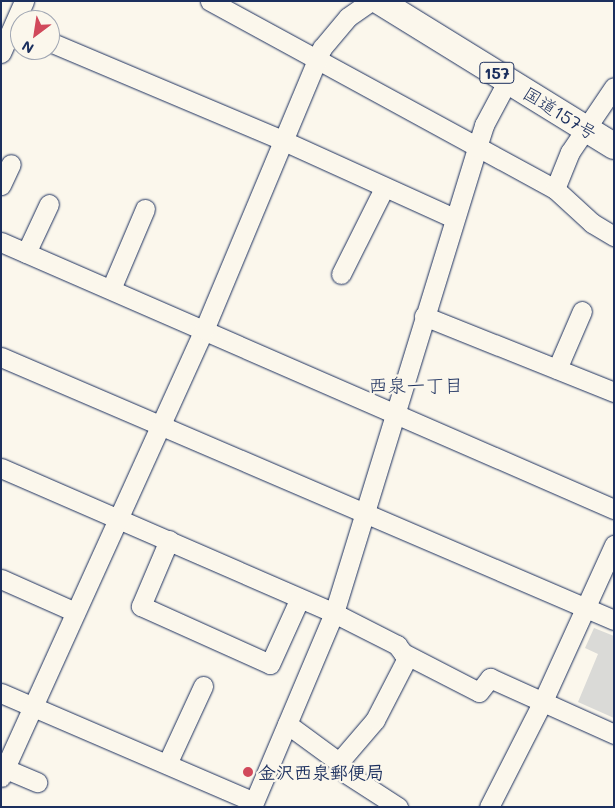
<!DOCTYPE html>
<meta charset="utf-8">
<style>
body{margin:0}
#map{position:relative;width:615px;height:808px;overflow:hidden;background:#fbf7ec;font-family:Mali,"Klee One",sans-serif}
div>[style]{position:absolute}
.green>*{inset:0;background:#dadad7}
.roads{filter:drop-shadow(0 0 1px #1b2f5e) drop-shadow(0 0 1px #1b2f5e)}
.minor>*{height:19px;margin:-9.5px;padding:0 9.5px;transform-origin:9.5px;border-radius:9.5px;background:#fbf7ec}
.highway>*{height:26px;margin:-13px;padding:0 13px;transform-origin:13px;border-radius:13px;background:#fbf7ec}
.dots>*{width:14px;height:14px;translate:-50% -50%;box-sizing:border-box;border:2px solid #fbf7ec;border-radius:50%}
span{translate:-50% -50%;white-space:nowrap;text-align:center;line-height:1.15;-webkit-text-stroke:4.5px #fbf7ec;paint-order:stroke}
.shield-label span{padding:1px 4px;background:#fbf7ec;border:1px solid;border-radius:4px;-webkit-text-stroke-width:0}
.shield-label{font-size:16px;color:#1b2f5e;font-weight:700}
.street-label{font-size:18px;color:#1b2f5e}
.poi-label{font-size:18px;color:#1b2f5e;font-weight:700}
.left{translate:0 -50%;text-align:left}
.neighbourhood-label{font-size:19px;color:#1b2f5e}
.frame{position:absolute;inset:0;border:2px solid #1b2f5e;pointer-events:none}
.north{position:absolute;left:10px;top:10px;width:50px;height:50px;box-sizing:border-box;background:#fbf7ec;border:1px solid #a1a7b3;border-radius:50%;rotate:211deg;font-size:14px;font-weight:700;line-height:20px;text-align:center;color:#1b2f5e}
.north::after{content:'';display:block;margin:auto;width:18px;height:22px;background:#d1495b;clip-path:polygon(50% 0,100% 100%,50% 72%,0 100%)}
</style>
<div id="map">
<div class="green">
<div style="clip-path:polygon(594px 628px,614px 636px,614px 718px,578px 702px,598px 654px,585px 648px)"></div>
</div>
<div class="roads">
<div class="minor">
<div style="left:210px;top:1px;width:393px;rotate:28.6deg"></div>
<div style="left:555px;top:189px;width:50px;rotate:42.6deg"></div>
<div style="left:592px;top:223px;width:26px;rotate:31deg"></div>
<div style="left:50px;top:42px;width:254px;rotate:22.9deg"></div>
<div style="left:284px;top:141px;width:187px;rotate:24.4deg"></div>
<div style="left:1px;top:53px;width:57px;rotate:-66.1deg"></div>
<div style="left:1px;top:185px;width:23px;rotate:-65deg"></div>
<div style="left:555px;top:189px;width:40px;rotate:-68deg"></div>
<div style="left:570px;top:152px;width:78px;rotate:-55.9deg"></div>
<div style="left:1px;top:242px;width:669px;rotate:23.54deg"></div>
<div style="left:26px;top:253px;width:54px;rotate:-64.9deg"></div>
<div style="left:341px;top:274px;width:96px;rotate:-63.4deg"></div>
<div style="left:111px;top:289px;width:87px;rotate:-67deg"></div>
<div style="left:424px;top:316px;width:205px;rotate:21.8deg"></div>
<div style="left:1px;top:357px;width:667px;rotate:23.22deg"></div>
<div style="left:557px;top:369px;width:63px;rotate:-66.7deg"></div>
<div style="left:1px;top:468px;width:363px;rotate:23.5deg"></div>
<div style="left:334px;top:613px;width:71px;rotate:26.9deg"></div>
<div style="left:397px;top:645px;width:10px;rotate:53deg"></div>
<div style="left:403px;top:653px;width:85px;rotate:27.2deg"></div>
<div style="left:479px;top:692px;width:18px;rotate:-52deg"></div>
<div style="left:490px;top:678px;width:136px;rotate:24.3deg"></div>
<div style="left:169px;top:540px;width:72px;rotate:113deg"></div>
<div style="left:141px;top:606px;width:141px;rotate:24.2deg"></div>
<div style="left:270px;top:664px;width:72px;rotate:-65.6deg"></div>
<div style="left:1px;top:579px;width:81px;rotate:24deg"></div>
<div style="left:1px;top:693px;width:275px;rotate:23.3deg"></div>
<div style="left:287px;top:724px;width:64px;rotate:36.2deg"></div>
<div style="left:339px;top:762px;width:14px;rotate:56deg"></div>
<div style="left:347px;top:774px;width:61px;rotate:32.9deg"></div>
<div style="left:339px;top:762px;width:55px;rotate:-49.4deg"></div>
<div style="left:375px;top:720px;width:72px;rotate:-62.7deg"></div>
<div style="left:167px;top:764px;width:86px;rotate:-65.2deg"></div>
<div style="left:6px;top:769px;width:34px;rotate:23deg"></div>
<div style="left:1px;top:777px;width:491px;rotate:-65.6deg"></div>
<div style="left:204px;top:330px;width:306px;rotate:-67.3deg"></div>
<div style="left:322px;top:48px;width:40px;rotate:-50deg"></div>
<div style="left:348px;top:17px;width:28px;rotate:-35deg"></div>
<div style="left:252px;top:807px;width:211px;rotate:-67.1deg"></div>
<div style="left:334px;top:613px;width:487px;rotate:-72.9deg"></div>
<div style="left:477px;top:147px;width:23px;rotate:-72deg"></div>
<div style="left:484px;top:125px;width:51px;rotate:-61.9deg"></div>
<div style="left:489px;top:807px;width:117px;rotate:-63deg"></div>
<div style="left:542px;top:703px;width:174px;rotate:-65.5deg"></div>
</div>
<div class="highway">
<div style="left:379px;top:1px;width:276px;rotate:31.7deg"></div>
</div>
</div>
<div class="dots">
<div style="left:248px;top:772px;background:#d1495b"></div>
</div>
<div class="shield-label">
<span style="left:497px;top:73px">157</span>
</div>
<div class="street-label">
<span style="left:560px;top:113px;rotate:32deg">国道157号</span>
</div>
<div class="poi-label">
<span class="left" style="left:258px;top:772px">金沢西泉郵便局</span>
</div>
<div class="neighbourhood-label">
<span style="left:416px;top:385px">西泉一丁目</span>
</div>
<div class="frame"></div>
<div class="north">N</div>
</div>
